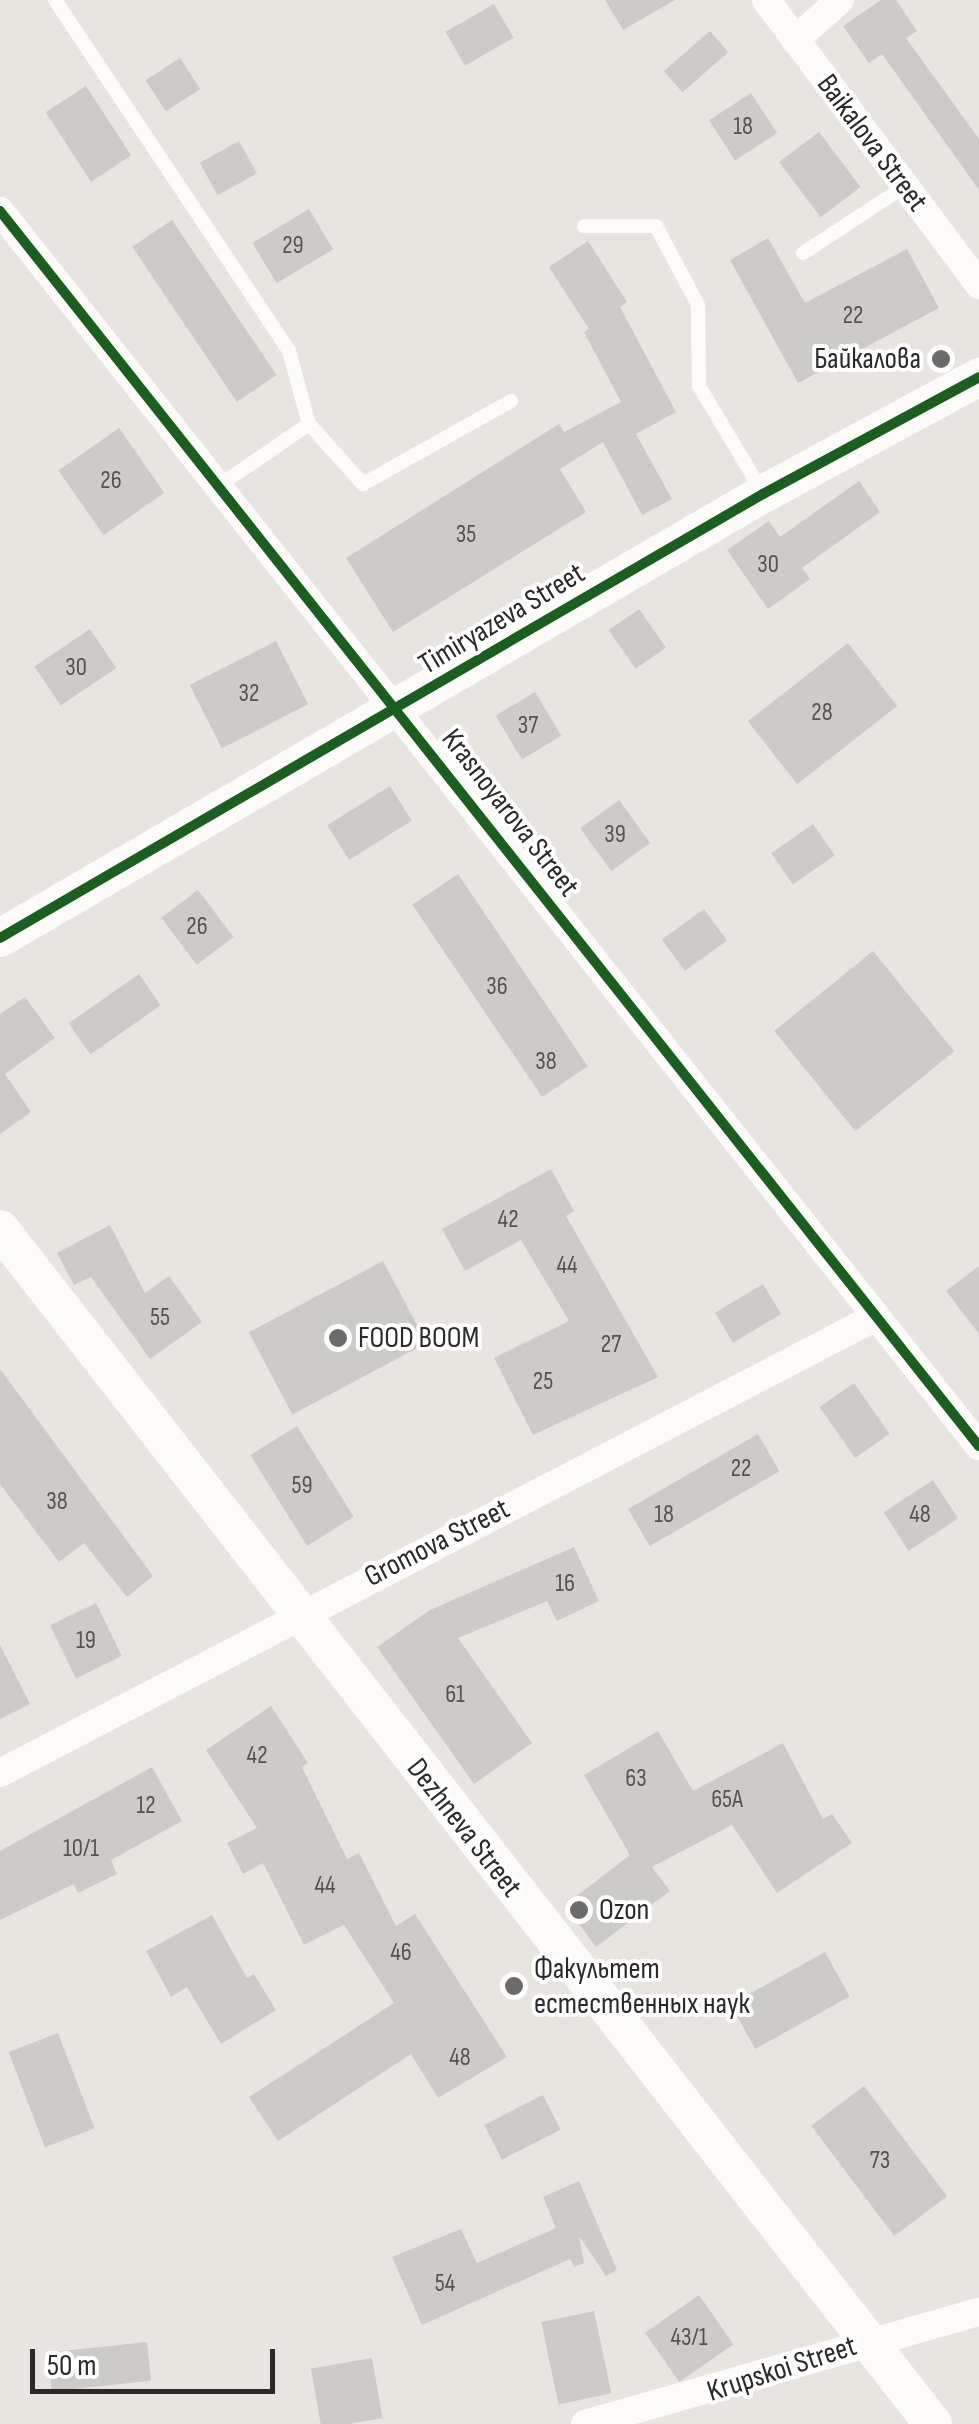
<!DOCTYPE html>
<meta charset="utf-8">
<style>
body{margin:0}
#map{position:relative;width:979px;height:2424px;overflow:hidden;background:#e8e5e0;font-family:"Sofia Sans Condensed",sans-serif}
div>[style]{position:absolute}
.building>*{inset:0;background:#cdcbc7;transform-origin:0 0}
.lane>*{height:14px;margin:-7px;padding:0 7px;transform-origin:7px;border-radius:7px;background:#fcfbfa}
.street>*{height:28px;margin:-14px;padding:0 14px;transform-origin:14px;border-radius:14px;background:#fcfbfa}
.secondary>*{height:38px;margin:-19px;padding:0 19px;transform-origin:19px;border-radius:19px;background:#fcfbfa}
.cycleway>*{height:10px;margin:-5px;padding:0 5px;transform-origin:5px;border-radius:5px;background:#1b5e20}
.dots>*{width:28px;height:28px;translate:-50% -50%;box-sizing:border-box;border:5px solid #fff;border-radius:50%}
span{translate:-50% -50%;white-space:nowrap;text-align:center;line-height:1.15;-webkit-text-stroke:8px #fff;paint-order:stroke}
.number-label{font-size:25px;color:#545453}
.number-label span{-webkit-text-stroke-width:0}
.street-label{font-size:30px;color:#2a2a2a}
.poi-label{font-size:30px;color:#2a2a2a}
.right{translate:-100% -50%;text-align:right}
.left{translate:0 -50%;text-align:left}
.scale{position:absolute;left:30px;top:2349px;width:245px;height:45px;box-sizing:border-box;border:5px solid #2a2a2a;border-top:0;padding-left:12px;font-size:30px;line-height:35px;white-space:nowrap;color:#2a2a2a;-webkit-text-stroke:8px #fff;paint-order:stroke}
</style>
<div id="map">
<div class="building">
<div style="clip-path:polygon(605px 0,675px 0,623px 30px)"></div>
<div style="clip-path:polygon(881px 0,896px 0,917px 31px,906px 38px,979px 139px,979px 190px,882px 54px,869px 63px,843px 26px)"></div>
<div style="left:494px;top:4px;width:39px;height:56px;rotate:60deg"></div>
<div style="left:710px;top:31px;width:28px;height:61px;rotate:49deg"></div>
<div style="left:180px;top:58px;width:37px;height:41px;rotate:57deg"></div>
<div style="left:86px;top:86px;width:83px;height:48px;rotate:57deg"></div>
<div style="left:751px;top:93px;width:48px;height:50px;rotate:57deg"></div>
<div style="left:819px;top:132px;width:69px;height:50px;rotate:53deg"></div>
<div style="left:239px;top:141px;width:37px;height:45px;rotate:61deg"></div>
<div style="left:309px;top:209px;width:47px;height:66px;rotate:59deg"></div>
<div style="left:172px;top:220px;width:187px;height:48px;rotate:56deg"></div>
<div style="clip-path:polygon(768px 238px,805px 303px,907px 249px,939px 308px,798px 383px,730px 260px)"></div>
<div style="clip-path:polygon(588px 241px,627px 302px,620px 307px,676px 412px,636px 434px,672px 499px,642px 515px,603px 442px,560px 469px,586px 512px,393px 632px,346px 558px,559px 424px,564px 432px,621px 402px,584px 332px,589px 329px,549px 267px)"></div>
<div style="left:119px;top:428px;width:79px;height:74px;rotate:55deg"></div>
<div style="clip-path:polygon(859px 481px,880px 512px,802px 568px,810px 579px,768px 609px,727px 550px,769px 521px,780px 537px)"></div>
<div style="left:639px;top:609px;width:47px;height:37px;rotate:55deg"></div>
<div style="left:90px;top:629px;width:47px;height:67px;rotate:56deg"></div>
<div style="left:276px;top:641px;width:71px;height:97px;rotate:63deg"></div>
<div style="left:848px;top:643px;width:80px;height:127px;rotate:52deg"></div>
<div style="left:535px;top:692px;width:51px;height:46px;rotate:59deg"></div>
<div style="left:390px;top:786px;width:41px;height:74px;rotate:58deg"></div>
<div style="left:619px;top:800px;width:53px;height:48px;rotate:54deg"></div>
<div style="left:813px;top:824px;width:38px;height:51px;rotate:55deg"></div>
<div style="left:458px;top:874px;width:232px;height:55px;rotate:56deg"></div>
<div style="left:198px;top:890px;width:59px;height:46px;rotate:53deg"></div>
<div style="left:704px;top:909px;width:39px;height:52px;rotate:54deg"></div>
<div style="left:873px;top:951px;width:129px;height:127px;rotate:51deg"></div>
<div style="left:139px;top:974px;width:38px;height:86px;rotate:55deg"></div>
<div style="clip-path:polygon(25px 997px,55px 1038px,5px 1074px,31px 1112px,0 1134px,0 1014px)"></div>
<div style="clip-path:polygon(551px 1169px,574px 1211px,566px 1216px,658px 1377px,533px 1435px,494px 1358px,569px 1321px,521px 1240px,465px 1271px,442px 1229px)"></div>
<div style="clip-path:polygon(110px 1225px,145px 1293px,169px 1276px,202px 1322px,150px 1359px,91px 1277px,74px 1285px,57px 1253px)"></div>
<div style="left:383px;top:1261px;width:93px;height:152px;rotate:62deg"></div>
<div style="clip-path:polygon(979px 1266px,979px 1334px,946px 1291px)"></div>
<div style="left:763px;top:1284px;width:35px;height:56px;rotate:59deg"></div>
<div style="clip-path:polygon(0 1369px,153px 1576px,127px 1597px,84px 1543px,59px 1562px,0 1484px)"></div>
<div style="left:854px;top:1383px;width:62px;height:42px;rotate:55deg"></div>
<div style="left:297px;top:1426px;width:107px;height:55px;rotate:58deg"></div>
<div style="left:758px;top:1434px;width:43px;height:150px;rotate:60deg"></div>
<div style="left:933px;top:1480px;width:46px;height:59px;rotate:57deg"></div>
<div style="clip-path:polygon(574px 1547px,599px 1601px,557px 1621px,547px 1601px,458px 1638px,532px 1743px,474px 1784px,377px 1647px,430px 1610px)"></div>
<div style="left:96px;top:1603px;width:59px;height:51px;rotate:64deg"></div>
<div style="clip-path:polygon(0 1645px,30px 1704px,0 1719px)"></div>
<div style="clip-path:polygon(271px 1706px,308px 1763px,302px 1767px,347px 1859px,359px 1853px,396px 1926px,415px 1914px,507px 2057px,438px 2098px,411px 2054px,278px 2141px,249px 2097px,394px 2003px,344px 1925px,304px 1945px,263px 1863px,243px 1874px,227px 1843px,257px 1828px,206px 1750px)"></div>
<div style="clip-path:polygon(658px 1731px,693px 1791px,783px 1743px,823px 1819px,832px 1814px,852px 1843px,777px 1893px,732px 1825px,652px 1867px,670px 1891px,596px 1947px,565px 1905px,630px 1855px,584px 1775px)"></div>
<div style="clip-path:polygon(152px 1767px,182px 1821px,111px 1860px,117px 1874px,78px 1893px,74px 1884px,0 1920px,0 1851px)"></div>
<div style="clip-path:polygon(212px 1915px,247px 1978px,254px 1974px,276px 2010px,221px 2044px,187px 1987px,171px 1997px,146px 1951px)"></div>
<div style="left:825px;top:1952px;width:51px;height:108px;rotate:61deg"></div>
<div style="left:58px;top:2033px;width:102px;height:53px;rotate:69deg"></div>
<div style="left:864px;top:2086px;width:138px;height:66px;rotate:53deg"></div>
<div style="left:543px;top:2095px;width:39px;height:66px;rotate:63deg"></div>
<div style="clip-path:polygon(579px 2181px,617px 2270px,606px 2276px,579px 2236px,584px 2263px,574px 2267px,570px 2259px,422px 2325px,392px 2257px,461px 2229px,477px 2263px,556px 2228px,543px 2197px)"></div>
<div style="left:699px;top:2295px;width:60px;height:66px;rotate:55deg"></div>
<div style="left:594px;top:2311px;width:84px;height:54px;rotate:78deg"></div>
<div style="left:147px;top:2342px;width:39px;height:100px;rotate:84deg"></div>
<div style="left:372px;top:2358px;width:61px;height:62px;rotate:80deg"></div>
</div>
<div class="lane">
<div style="left:55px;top:0;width:422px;rotate:56.3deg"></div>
<div style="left:289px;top:351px;width:76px;rotate:74.7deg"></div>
<div style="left:309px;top:424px;width:108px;rotate:145.6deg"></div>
<div style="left:584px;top:226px;width:72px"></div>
<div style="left:656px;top:226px;width:89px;rotate:62deg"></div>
<div style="left:698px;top:305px;width:81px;rotate:89.3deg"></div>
<div style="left:699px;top:386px;width:125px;rotate:59.1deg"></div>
<div style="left:803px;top:253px;width:121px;rotate:-33.2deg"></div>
<div style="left:309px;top:424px;width:81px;rotate:48deg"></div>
<div style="left:363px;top:484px;width:170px;rotate:-29.3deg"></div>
</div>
<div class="street">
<div style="left:766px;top:0;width:356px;rotate:53.2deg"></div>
<div style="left:795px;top:40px;width:60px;rotate:-41.6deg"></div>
<div style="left:0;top:211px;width:1576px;rotate:51.6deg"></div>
<div style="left:0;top:1773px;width:988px;rotate:-27.5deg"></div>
<div style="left:585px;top:2424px;width:410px;rotate:-15.9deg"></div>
</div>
<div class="secondary">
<div style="left:0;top:938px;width:883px;rotate:-30.2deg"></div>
<div style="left:763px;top:494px;width:246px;rotate:-28.4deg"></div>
<div style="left:0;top:1229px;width:1516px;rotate:52.02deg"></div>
</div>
<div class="cycleway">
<div style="left:0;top:211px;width:1576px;rotate:51.6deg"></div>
<div style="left:0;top:938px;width:883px;rotate:-30.2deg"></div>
<div style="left:763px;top:494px;width:246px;rotate:-28.4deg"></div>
</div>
<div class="dots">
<div style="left:941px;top:359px;background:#6c6b6a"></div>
<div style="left:338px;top:1338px;background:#6c6b6a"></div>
<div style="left:579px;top:1910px;background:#6c6b6a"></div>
<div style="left:514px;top:1986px;background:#6c6b6a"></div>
</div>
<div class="number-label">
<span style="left:743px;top:127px">18</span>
<span style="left:293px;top:246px">29</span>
<span style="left:853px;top:316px">22</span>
<span style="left:111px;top:481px">26</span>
<span style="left:466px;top:535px">35</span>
<span style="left:768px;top:565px">30</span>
<span style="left:76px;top:668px">30</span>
<span style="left:249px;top:694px">32</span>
<span style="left:822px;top:713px">28</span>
<span style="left:528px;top:726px">37</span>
<span style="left:615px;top:835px">39</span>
<span style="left:197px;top:927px">26</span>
<span style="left:497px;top:987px">36</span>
<span style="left:546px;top:1062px">38</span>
<span style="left:508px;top:1220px">42</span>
<span style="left:567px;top:1266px">44</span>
<span style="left:160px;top:1318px">55</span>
<span style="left:611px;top:1345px">27</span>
<span style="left:543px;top:1382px">25</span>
<span style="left:741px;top:1469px">22</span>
<span style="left:302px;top:1486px">59</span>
<span style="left:57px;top:1502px">38</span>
<span style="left:664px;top:1515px">18</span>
<span style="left:920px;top:1515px">48</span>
<span style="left:565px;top:1584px">16</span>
<span style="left:86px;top:1641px">19</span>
<span style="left:455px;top:1695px">61</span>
<span style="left:257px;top:1756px">42</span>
<span style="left:636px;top:1779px">63</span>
<span style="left:727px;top:1800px">65А</span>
<span style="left:146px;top:1806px">12</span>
<span style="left:81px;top:1849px">10/1</span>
<span style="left:325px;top:1886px">44</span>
<span style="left:401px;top:1953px">46</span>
<span style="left:460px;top:2058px">48</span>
<span style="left:880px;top:2161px">73</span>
<span style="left:445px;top:2284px">54</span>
<span style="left:689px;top:2338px">43/1</span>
</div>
<div class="street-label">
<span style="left:872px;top:143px;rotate:53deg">Baikalova Street</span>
<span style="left:502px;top:619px;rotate:-31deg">Timiryazeva Street</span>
<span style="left:510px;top:813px;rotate:52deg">Krasnoyarova Street</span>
<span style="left:437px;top:1543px;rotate:-27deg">Gromova Street</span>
<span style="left:464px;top:1828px;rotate:52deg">Dezhneva Street</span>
<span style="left:782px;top:2369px;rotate:-18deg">Krupskoi Street</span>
</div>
<div class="poi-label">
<span class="right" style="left:921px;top:359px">Байкалова</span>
<span class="left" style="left:358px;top:1338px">FOOD BOOM</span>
<span class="left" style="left:599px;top:1910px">Ozon</span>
<span class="left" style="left:534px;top:1986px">Факультет<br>естественных наук</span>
</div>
<div class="scale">50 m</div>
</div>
